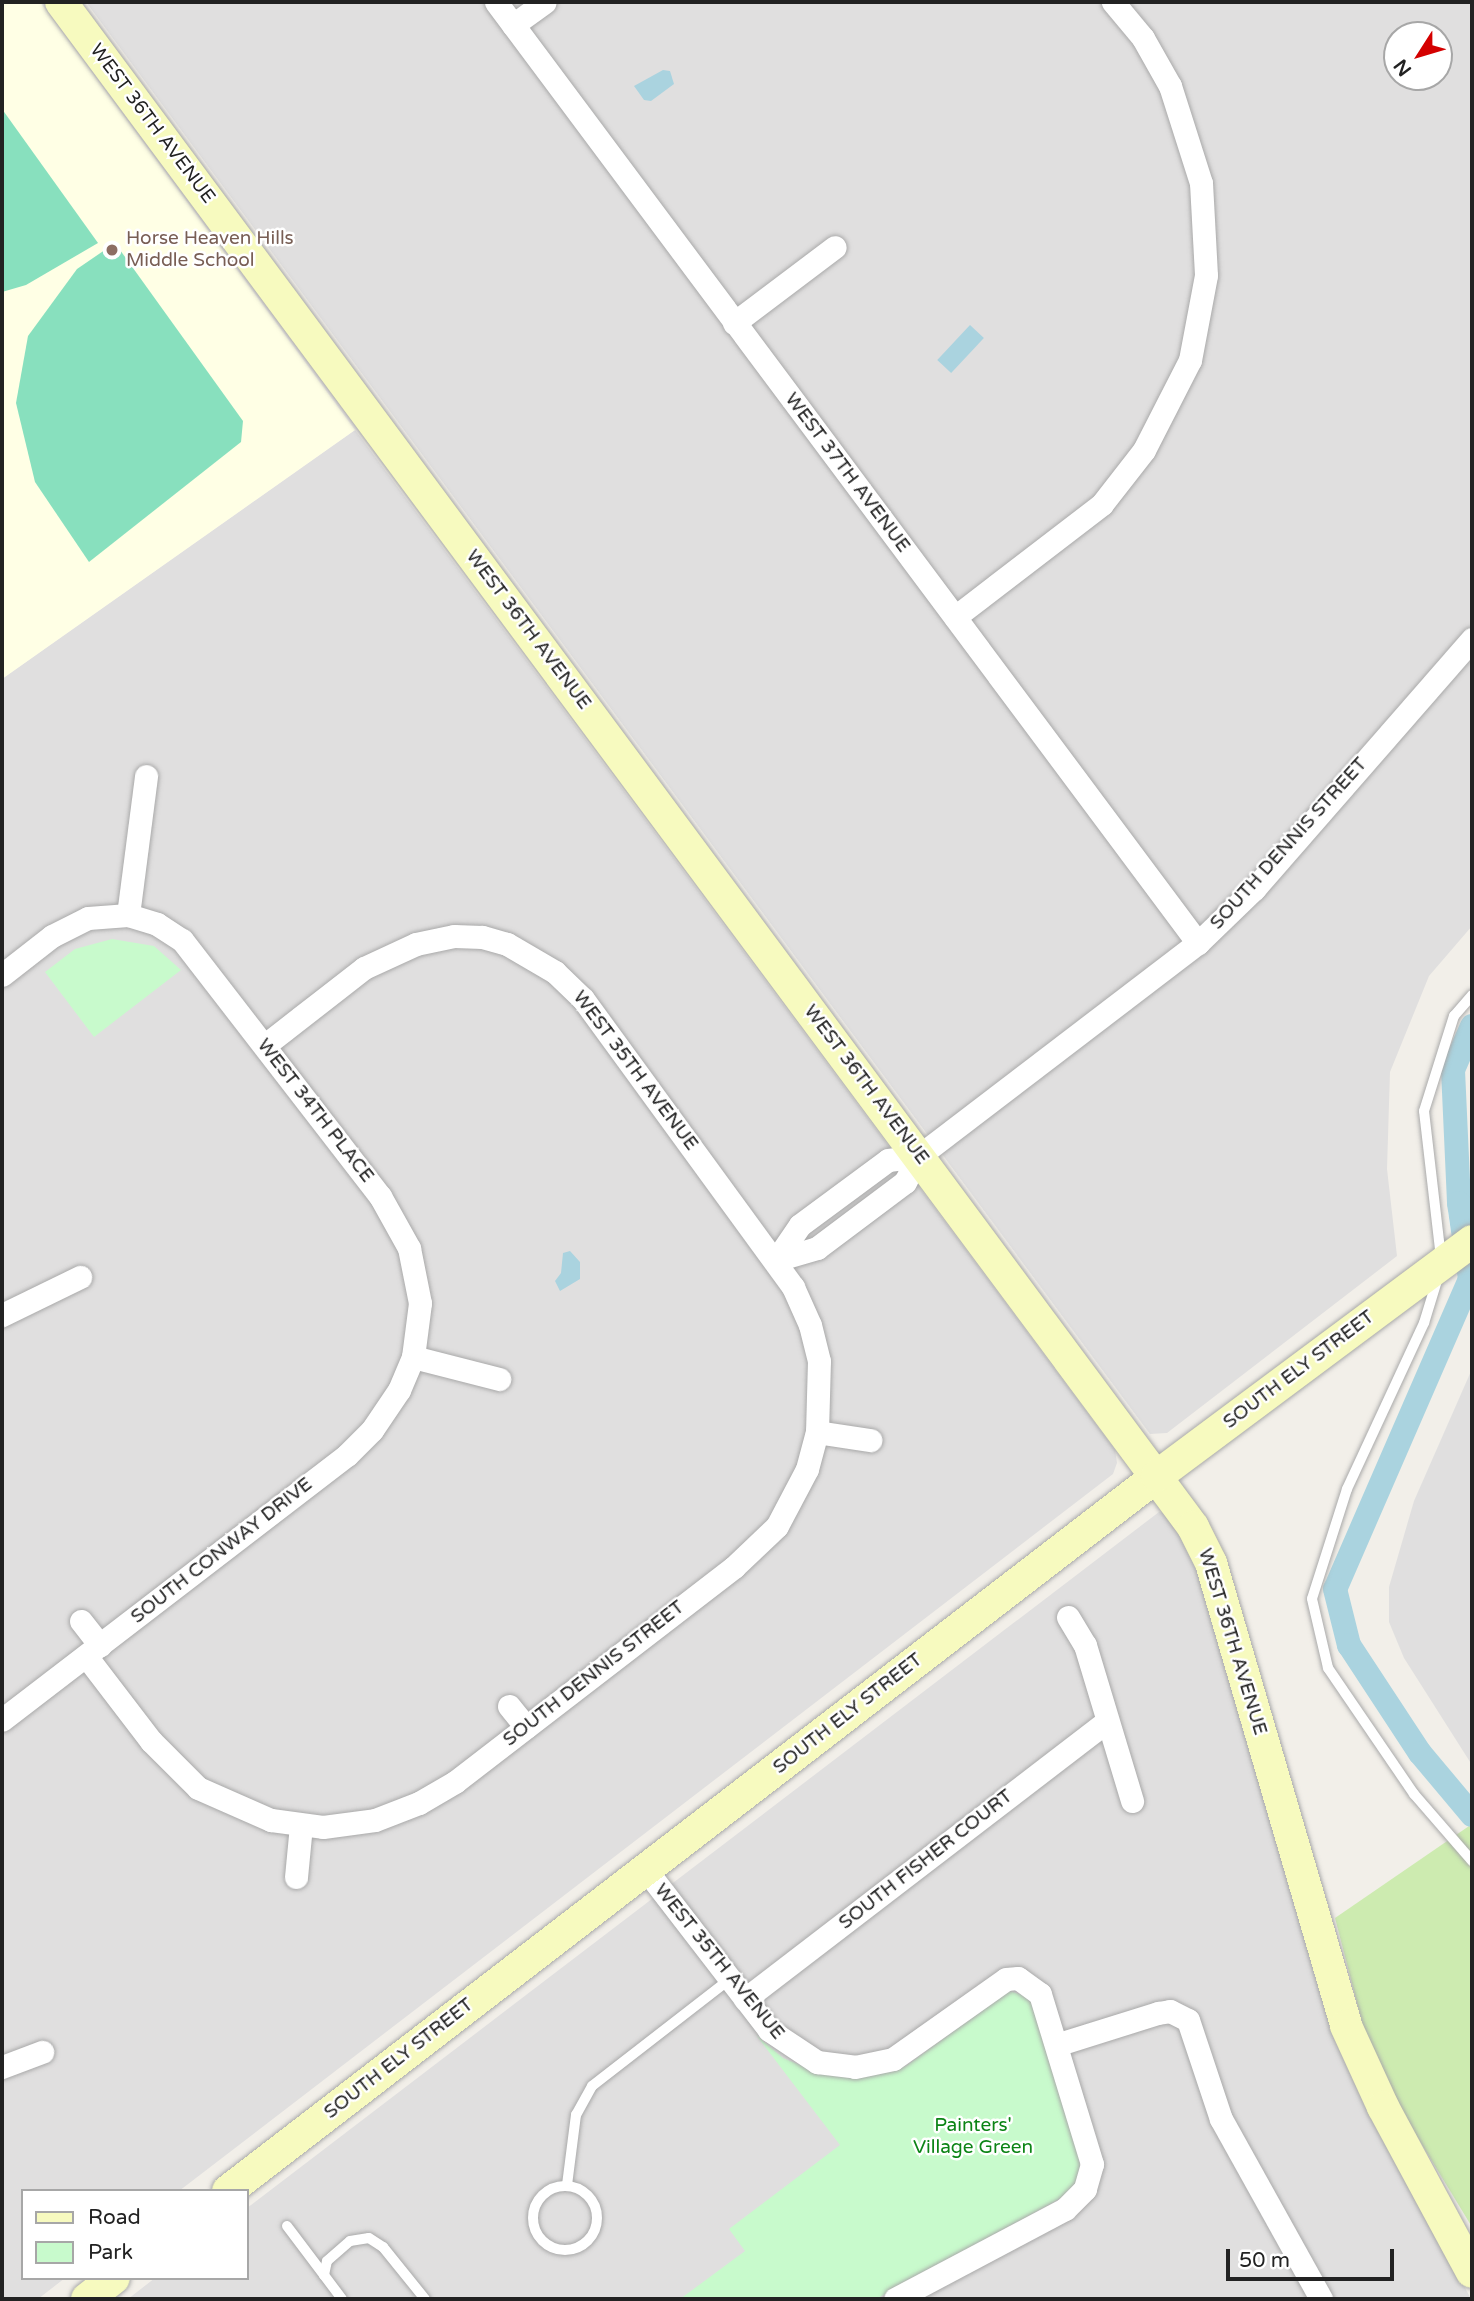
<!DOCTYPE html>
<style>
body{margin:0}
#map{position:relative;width:1474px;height:2301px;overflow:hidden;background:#f2efe9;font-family:"Varela Round",sans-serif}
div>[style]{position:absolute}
.residential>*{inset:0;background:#e0dfdf}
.education>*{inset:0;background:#ffffe5}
.grass>*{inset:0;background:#cdebb0}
.park>*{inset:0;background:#c8facc}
.pitch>*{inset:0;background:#88e0be}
.water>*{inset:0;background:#aad3df;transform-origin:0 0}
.pier>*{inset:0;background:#fff}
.canal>*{height:24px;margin:-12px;padding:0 12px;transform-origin:12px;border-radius:12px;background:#aad3df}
.roads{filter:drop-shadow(0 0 2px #a9a9a9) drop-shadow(0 0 2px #a9a9a9)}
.lane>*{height:10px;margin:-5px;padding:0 5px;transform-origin:5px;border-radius:5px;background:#fff}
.lane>.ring{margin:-5px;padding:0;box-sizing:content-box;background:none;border:10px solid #fff;border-radius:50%}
.street>*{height:23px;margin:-11.5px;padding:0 11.5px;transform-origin:11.5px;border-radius:11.5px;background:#fff}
.secondary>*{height:32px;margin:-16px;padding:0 16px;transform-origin:16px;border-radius:16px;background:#f7fabf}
.dots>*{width:19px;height:19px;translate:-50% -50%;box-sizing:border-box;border:4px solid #fff;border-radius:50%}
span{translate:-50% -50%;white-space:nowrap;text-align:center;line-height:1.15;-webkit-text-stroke:5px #fff;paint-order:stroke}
.street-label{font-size:19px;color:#222}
.education-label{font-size:19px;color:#785e54}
.left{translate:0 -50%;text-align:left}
.park-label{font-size:19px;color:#0c8416}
.frame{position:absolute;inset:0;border:4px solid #222;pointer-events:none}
.legend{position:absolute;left:21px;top:2189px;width:228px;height:91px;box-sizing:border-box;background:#fff;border:2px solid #a7a7a7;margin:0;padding:9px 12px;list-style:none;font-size:21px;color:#222}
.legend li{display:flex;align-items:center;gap:14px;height:35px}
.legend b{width:35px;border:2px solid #a7a7a7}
.north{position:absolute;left:1383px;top:21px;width:70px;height:70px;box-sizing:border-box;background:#fff;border:2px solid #a7a7a7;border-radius:50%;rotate:233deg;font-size:19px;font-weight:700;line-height:28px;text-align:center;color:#222}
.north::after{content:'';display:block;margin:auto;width:24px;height:32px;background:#d40000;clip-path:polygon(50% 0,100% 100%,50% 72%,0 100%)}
.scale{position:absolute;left:1226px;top:2249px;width:168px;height:32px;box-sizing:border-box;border:4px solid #222;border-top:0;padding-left:9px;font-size:21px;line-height:24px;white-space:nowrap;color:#222;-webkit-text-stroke:5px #fff;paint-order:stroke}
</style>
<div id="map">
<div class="residential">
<div style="clip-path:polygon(evenodd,86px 2px,1472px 2px,1472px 926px,1429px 976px,1390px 1072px,1387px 1169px,1397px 1256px,1167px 1433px,1150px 1434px,86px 2px,1397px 35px,1439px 35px,1439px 77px,1397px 77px,1397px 35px)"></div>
<div style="clip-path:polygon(355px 430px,1115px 1450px,1117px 1463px,1113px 1474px,179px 2191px,23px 2191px,23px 2278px,65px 2278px,38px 2299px,2px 2299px,2px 679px)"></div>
<div style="clip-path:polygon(1472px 1369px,1472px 1765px,1404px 1658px,1389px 1622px,1389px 1587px,1414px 1501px)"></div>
<div style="clip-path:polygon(1159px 1512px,1169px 1514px,1197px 1557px,1364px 2100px,1471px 2299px,128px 2299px,155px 2278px,247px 2278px,247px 2208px)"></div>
</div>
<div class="education">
<div style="clip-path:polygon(2px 2px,40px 2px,355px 430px,2px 679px)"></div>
</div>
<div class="grass">
<div style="clip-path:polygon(1472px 1824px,1472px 2227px,1373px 2064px,1335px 1918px)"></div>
</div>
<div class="park">
<div style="clip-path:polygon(112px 939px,154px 946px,181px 970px,94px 1037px,45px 972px,75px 949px)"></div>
<div style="clip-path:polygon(1009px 1991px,1030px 1997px,1080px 2161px,1080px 2178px,1063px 2197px,876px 2299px,680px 2299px,745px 2251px,729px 2229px,840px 2145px,756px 2035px,783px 2058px,820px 2073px,858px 2076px,883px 2073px,906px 2066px)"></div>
</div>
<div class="pitch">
<div style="clip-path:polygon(2px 109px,98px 243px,26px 285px,2px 292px)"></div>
<div style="clip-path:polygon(115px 243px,243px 421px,241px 442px,89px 562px,35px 482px,16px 403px,28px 336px,77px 269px)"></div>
</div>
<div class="water">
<div style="clip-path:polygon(663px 70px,670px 71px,674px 84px,651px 101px,644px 100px,634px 86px)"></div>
<div style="left:970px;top:325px;width:19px;height:48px;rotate:43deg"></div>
<div style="clip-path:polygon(570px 1251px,580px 1262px,580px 1279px,560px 1291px,555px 1281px,561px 1273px,563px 1253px)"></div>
</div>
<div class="pier">
<div style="clip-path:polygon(1470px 1195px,1472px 1277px,1459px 1287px,1448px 1212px)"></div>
</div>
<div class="canal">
<div style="left:1472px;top:1026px;width:48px;rotate:113.4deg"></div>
<div style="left:1453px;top:1070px;width:133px;rotate:87.4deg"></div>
<div style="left:1459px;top:1203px;width:77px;rotate:81.8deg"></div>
<div style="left:1470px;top:1279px;width:338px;rotate:113.5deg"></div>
<div style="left:1335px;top:1589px;width:58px;rotate:76deg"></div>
<div style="left:1349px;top:1645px;width:129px;rotate:56.7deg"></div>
<div style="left:1420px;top:1753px;width:81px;rotate:50deg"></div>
</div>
<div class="roads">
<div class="lane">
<div style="left:1441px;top:1258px;width:148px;rotate:-96.6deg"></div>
<div style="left:1424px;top:1111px;width:100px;rotate:-72.5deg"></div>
<div style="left:1454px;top:1016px;width:28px;rotate:-49deg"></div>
<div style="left:1439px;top:1274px;width:51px;rotate:107deg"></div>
<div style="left:1424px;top:1323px;width:183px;rotate:114.9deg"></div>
<div style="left:1347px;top:1489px;width:115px;rotate:107.7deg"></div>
<div style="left:1312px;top:1599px;width:71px;rotate:76.9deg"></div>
<div style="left:1328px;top:1668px;width:153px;rotate:55.7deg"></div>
<div style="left:1414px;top:1794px;width:89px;rotate:49.1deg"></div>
<div style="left:567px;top:2185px;width:71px;rotate:-82.7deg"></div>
<div style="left:576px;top:2115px;width:33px;rotate:-61deg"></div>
<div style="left:592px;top:2086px;width:175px;rotate:-37.8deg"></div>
<div class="ring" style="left:533px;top:2186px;width:54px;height:54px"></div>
<div style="left:287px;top:2226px;width:61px;rotate:52.9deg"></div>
<div style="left:342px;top:2299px;width:30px;rotate:-127deg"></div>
<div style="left:324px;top:2275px;width:14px;rotate:-78deg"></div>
<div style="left:327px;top:2261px;width:30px;rotate:-41deg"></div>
<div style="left:350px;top:2241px;width:19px;rotate:-9deg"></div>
<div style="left:369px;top:2238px;width:17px;rotate:33deg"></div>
<div style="left:383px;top:2247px;width:67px;rotate:51.1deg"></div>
</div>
<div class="street">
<div style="left:496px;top:2px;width:1174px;rotate:53.28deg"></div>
<div style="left:513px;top:25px;width:39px;rotate:-36deg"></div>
<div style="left:734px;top:323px;width:126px;rotate:-37deg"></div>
<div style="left:955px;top:617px;width:185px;rotate:-37.5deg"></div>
<div style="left:1102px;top:504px;width:68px;rotate:-52.1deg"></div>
<div style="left:1144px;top:450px;width:101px;rotate:-62.9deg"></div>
<div style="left:1190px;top:360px;width:86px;rotate:-79.3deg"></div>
<div style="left:1206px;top:275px;width:92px;rotate:-93.1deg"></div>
<div style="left:1201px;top:183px;width:102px;rotate:-107.7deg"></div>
<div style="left:1170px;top:86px;width:55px;rotate:-119.4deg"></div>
<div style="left:1143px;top:38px;width:47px;rotate:-129.8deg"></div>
<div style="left:128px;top:915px;width:140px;rotate:-82.6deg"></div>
<div style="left:2px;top:975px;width:63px;rotate:-38deg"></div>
<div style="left:52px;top:936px;width:40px;rotate:-26.6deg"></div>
<div style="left:88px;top:918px;width:40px;rotate:-4.3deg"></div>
<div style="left:128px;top:915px;width:30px;rotate:17deg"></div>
<div style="left:157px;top:924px;width:30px;rotate:33deg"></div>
<div style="left:182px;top:940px;width:324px;rotate:52.3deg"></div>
<div style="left:380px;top:1196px;width:60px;rotate:60.9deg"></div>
<div style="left:409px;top:1248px;width:56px;rotate:78.7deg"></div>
<div style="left:420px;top:1303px;width:54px;rotate:97.4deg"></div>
<div style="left:413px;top:1357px;width:36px;rotate:113deg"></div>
<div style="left:399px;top:1390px;width:48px;rotate:124deg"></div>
<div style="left:372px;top:1430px;width:35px;rotate:135deg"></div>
<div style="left:347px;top:1455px;width:435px;rotate:142.5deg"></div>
<div style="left:776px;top:1260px;width:43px;rotate:-16.3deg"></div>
<div style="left:817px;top:1248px;width:110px;rotate:-36.9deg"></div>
<div style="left:905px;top:1182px;width:30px;rotate:-62deg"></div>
<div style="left:919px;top:1156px;width:351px;rotate:-37.4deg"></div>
<div style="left:1198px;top:943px;width:78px;rotate:-44deg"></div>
<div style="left:1254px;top:889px;width:332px;rotate:-48.9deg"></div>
<div style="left:776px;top:1260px;width:42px;rotate:-55.6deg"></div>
<div style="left:800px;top:1225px;width:109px;rotate:-36.5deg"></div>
<div style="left:888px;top:1160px;width:31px;rotate:-7deg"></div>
<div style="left:2px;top:1315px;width:87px;rotate:-26deg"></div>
<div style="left:413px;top:1357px;width:89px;rotate:14.3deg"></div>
<div style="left:817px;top:1432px;width:54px;rotate:8.6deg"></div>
<div style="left:1068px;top:1617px;width:33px;rotate:59deg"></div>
<div style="left:1085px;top:1645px;width:163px;rotate:73.2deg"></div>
<div style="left:81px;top:1621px;width:31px;rotate:52deg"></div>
<div style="left:86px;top:1656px;width:107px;rotate:52.6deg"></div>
<div style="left:151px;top:1741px;width:66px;rotate:45deg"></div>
<div style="left:198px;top:1788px;width:80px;rotate:23.7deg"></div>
<div style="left:271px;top:1820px;width:52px;rotate:7.7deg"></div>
<div style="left:323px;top:1827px;width:52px;rotate:-7.7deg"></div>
<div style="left:375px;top:1820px;width:47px;rotate:-21.1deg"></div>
<div style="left:419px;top:1803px;width:42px;rotate:-30.3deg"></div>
<div style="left:455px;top:1782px;width:352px;rotate:-37.6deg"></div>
<div style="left:734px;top:1567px;width:59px;rotate:-43.6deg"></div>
<div style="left:777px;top:1526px;width:64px;rotate:-62.2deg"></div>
<div style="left:807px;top:1469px;width:38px;rotate:-75deg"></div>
<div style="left:817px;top:1432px;width:71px;rotate:-88.4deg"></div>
<div style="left:819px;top:1361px;width:37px;rotate:-104deg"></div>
<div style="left:810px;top:1325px;width:42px;rotate:-114.1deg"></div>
<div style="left:793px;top:1287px;width:356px;rotate:-126.1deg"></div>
<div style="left:583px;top:999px;width:39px;rotate:-136deg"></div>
<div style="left:555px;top:972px;width:56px;rotate:-149.7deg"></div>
<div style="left:507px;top:944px;width:26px;rotate:-164deg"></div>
<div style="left:482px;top:937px;width:28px;rotate:-178deg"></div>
<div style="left:454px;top:936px;width:39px;rotate:168deg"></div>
<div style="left:416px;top:944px;width:57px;rotate:155.2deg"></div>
<div style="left:364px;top:968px;width:125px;rotate:142.1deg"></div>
<div style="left:509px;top:1706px;width:27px;rotate:51deg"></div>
<div style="left:646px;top:1870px;width:202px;rotate:52.4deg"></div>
<div style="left:769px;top:2030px;width:58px;rotate:33.7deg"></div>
<div style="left:817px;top:2062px;width:38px;rotate:7deg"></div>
<div style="left:855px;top:2067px;width:39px;rotate:-12deg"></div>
<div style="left:893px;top:2059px;width:138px;rotate:-35.3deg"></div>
<div style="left:1006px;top:1979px;width:12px;rotate:-5deg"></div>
<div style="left:1018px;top:1978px;width:27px;rotate:36deg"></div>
<div style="left:1040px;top:1994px;width:178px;rotate:73deg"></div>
<div style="left:1092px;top:2164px;width:26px;rotate:106deg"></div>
<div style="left:1085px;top:2189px;width:28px;rotate:135deg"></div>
<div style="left:1065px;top:2209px;width:192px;rotate:152.1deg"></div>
<div style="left:296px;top:1877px;width:52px;rotate:-84.5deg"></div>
<div style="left:745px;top:1999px;width:456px;rotate:-37.5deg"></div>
<div style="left:1059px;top:2044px;width:104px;rotate:-17.4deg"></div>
<div style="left:1158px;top:2013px;width:12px;rotate:-9deg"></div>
<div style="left:1170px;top:2011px;width:20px;rotate:27deg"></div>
<div style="left:1188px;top:2020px;width:104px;rotate:71.6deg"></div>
<div style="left:1221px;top:2119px;width:206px;rotate:60.9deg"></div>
<div style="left:2px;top:2067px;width:43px;rotate:-20.6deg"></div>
</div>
<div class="secondary">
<div style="left:61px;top:2px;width:1899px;rotate:53.41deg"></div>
<div style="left:1193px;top:1527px;width:40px;rotate:63.4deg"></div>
<div style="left:1211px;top:1563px;width:482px;rotate:73.7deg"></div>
<div style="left:1346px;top:2026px;width:89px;rotate:65.4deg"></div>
<div style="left:1383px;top:2107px;width:187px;rotate:61.7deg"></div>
<div style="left:228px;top:2191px;width:1172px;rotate:-37.58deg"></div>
<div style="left:1157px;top:1476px;width:393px;rotate:-36.7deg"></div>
<div style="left:87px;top:2299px;width:34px;rotate:-38deg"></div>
</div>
</div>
<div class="dots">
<div style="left:112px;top:250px;background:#8d6e63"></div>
</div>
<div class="street-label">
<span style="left:152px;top:124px;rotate:53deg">WEST 36TH AVENUE</span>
<span style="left:847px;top:473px;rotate:53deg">WEST 37TH AVENUE</span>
<span style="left:528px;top:630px;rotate:53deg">WEST 36TH AVENUE</span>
<span style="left:1289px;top:844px;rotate:-48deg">SOUTH DENNIS STREET</span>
<span style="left:635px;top:1071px;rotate:53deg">WEST 35TH AVENUE</span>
<span style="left:866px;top:1085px;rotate:53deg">WEST 36TH AVENUE</span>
<span style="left:315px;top:1111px;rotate:52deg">WEST 34TH PLACE</span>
<span style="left:1299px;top:1370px;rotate:-37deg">SOUTH ELY STREET</span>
<span style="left:222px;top:1551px;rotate:-38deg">SOUTH CONWAY DRIVE</span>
<span style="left:1232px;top:1642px;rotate:73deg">WEST 36TH AVENUE</span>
<span style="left:594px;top:1674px;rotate:-38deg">SOUTH DENNIS STREET</span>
<span style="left:848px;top:1714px;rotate:-38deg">SOUTH ELY STREET</span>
<span style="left:926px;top:1860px;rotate:-38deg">SOUTH FISHER COURT</span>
<span style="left:719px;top:1962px;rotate:51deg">WEST 35TH AVENUE</span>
<span style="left:399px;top:2059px;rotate:-38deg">SOUTH ELY STREET</span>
</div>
<div class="education-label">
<span class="left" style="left:126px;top:250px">Horse Heaven Hills<br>Middle School</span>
</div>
<div class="park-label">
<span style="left:973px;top:2137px">Painters'<br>Village Green</span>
</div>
<div class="frame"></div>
<ul class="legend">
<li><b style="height:9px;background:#f7fabf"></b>Road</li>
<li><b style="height:19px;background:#c8facc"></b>Park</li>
</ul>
<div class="north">N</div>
<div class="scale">50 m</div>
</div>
